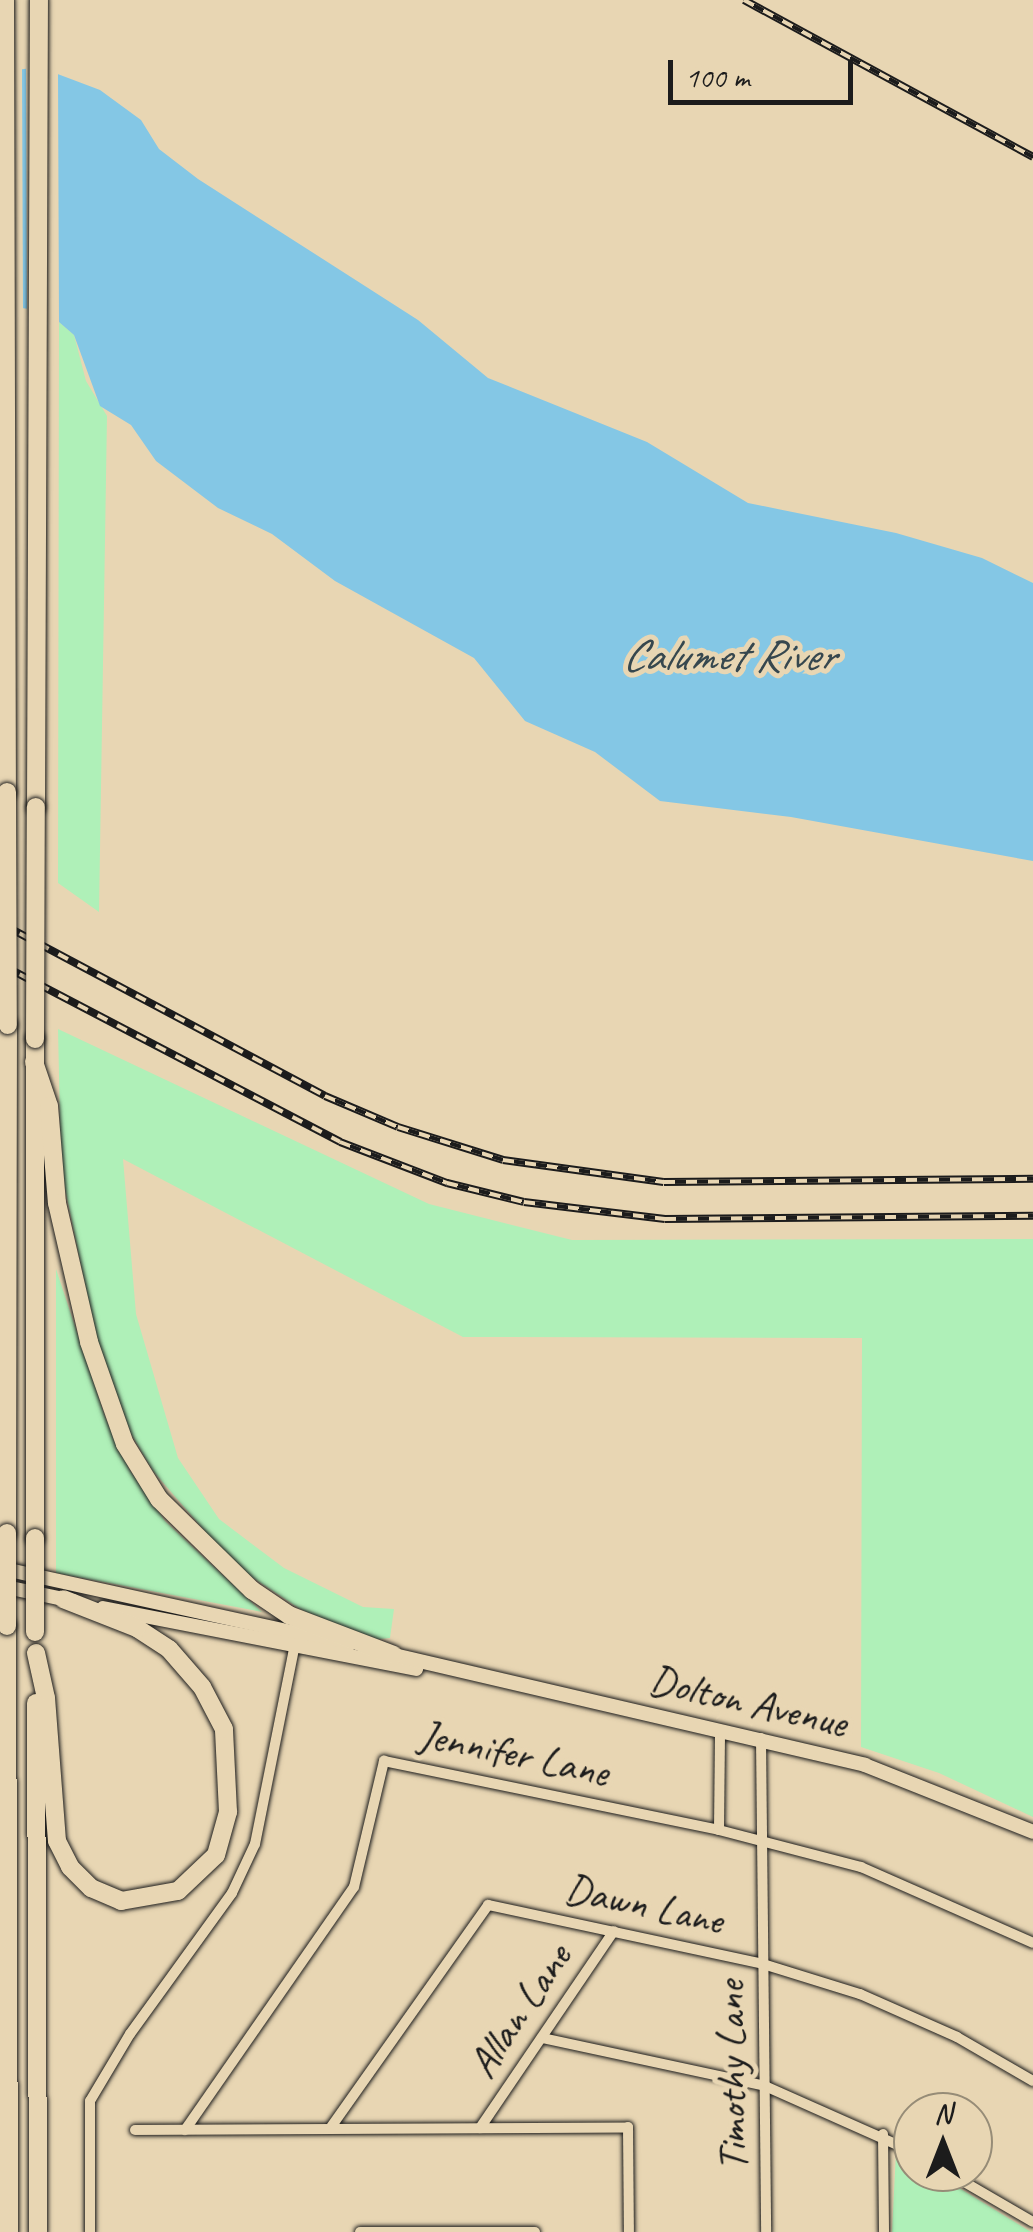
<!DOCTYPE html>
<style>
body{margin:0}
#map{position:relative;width:1033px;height:2232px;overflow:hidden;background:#e8d6b3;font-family:Caveat,sans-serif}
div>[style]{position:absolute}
.green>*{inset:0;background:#aff0b8}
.water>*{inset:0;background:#84c7e5}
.pier>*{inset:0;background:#e8d6b3}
.roads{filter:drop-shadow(0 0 2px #1c1c1c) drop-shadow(0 0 2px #1c1c1c)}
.street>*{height:10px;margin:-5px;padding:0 5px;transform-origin:5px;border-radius:5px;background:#e8d6b3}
.secondary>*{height:14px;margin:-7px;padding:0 7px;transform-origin:7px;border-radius:7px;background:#e8d6b3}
.highway>*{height:18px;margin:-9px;padding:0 9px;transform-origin:9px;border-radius:9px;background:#e8d6b3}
.rail>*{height:8px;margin-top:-4px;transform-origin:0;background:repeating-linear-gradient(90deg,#e8d6b3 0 11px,#1c1c1c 0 22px);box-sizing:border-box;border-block:2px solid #1c1c1c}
.bridges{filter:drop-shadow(0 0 2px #1c1c1c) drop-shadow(0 0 2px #1c1c1c)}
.highway-bridge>*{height:18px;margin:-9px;padding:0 9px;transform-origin:9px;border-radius:9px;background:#e8d6b3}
span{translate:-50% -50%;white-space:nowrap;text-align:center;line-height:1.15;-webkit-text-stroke:10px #e8d6b3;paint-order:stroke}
.street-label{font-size:42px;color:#1c1c1c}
.water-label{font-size:45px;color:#36474e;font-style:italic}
.north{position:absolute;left:893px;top:2092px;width:100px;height:100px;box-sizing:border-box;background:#e8d6b3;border:2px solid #968c77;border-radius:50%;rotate:0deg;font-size:28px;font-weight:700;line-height:40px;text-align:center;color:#1c1c1c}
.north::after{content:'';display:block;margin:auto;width:35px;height:45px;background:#1c1c1c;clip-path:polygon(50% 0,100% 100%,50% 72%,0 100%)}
.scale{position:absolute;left:668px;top:60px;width:185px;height:45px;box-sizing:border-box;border:5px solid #1c1c1c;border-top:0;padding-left:12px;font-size:30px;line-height:35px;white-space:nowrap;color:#1c1c1c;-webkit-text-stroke:8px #e8d6b3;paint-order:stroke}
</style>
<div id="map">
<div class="green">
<div style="clip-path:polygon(59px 322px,74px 335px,86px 381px,107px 416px,99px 912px,58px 883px)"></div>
<div style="clip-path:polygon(58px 1029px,429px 1204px,572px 1240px,1033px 1239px,1033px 1817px,939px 1773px,861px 1747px,862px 1338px,463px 1337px,123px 1159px,136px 1314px,178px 1458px,219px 1519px,284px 1568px,363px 1607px,394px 1609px,390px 1638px,372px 1640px,300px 1609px,235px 1566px,153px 1471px,130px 1432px,96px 1337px,61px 1169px)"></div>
<div style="clip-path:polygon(56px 1269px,105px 1417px,129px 1469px,165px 1521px,262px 1612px,56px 1573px)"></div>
<div style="clip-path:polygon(896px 2152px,913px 2160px,913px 2172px,933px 2172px,1031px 2232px,892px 2232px)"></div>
</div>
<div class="water">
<div style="clip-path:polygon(39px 67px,100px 90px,141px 120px,159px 149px,198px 179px,418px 320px,488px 378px,647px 442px,748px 503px,896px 533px,982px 558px,1033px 583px,1033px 861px,791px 817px,660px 801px,595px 752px,525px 721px,474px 658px,335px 581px,272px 534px,218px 508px,156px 461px,131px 425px,100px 406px,74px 335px,59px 322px,58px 313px,0 305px,9px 71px)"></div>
</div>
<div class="pier">
<div style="clip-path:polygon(39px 62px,58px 69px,59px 327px,50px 314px,27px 309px,26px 64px)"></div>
<div style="clip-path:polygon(22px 64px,23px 310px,0 310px,8px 66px)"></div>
</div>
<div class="roads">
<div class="street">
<div style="left:761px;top:1738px;width:494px;rotate:89.4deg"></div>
<div style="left:719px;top:1830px;width:100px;rotate:-89.4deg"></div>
<div style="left:542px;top:2038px;width:228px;rotate:12.1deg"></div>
<div style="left:765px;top:2086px;width:162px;rotate:24deg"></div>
<div style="left:331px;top:2127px;width:272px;rotate:-54.7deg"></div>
<div style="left:488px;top:1905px;width:281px;rotate:12.1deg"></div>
<div style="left:763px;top:1964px;width:102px;rotate:17.2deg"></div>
<div style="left:860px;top:1994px;width:106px;rotate:23.9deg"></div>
<div style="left:957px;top:2037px;width:88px;rotate:30.1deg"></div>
<div style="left:480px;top:2128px;width:238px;rotate:-55.8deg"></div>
<div style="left:135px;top:2130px;width:493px;rotate:-0.3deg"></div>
<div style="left:628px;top:2127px;width:105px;rotate:89.5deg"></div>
<div style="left:185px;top:2130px;width:296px;rotate:-55.2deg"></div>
<div style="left:354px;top:1887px;width:130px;rotate:-76.6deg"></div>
<div style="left:384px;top:1761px;width:342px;rotate:11.6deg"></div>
<div style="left:719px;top:1830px;width:147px;rotate:14.6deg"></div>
<div style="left:861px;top:1867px;width:188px;rotate:23.8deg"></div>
<div style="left:883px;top:2134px;width:98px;rotate:89.4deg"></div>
<div style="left:947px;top:2172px;width:99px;rotate:30.2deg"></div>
<div style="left:90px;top:2232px;width:131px;rotate:-90deg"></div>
<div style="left:90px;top:2101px;width:78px;rotate:-59.2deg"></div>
<div style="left:130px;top:2034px;width:174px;rotate:-54.1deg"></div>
<div style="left:232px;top:1893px;width:54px;rotate:-64.9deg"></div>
<div style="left:255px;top:1844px;width:209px;rotate:-78.7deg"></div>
<div style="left:360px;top:2232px;width:175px"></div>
</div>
<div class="secondary">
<div style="left:0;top:1568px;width:357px;rotate:12.4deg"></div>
<div style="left:1px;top:1586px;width:74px;rotate:11.8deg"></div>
<div style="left:103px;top:1608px;width:319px;rotate:11deg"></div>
<div style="left:385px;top:1653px;width:493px;rotate:13.1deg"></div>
<div style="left:865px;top:1765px;width:181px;rotate:21.7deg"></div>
</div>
<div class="highway">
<div style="left:5px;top:0;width:792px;rotate:89.86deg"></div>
<div style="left:36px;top:807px;width:807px;rotate:-89.79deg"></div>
<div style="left:35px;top:1039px;width:499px;rotate:90deg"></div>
<div style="left:34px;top:1062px;width:46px;rotate:71.2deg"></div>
<div style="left:49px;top:1106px;width:97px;rotate:85.3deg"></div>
<div style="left:57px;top:1203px;width:143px;rotate:77deg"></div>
<div style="left:89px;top:1342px;width:108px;rotate:70.6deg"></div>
<div style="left:125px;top:1444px;width:65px;rotate:58.3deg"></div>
<div style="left:159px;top:1499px;width:130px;rotate:44.4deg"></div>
<div style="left:252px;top:1590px;width:45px;rotate:34deg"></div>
<div style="left:289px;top:1615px;width:112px;rotate:20.9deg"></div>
<div style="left:7px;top:1533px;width:508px;rotate:-89.89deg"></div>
<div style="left:7px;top:1626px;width:606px;rotate:89.81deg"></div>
<div style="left:36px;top:1653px;width:46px;rotate:77.5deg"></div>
<div style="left:46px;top:1698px;width:143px;rotate:85.6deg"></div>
<div style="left:57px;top:1841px;width:29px;rotate:63deg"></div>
<div style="left:70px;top:1867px;width:30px;rotate:45deg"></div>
<div style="left:91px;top:1888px;width:33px;rotate:23deg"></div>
<div style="left:121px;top:1901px;width:58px;rotate:-10deg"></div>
<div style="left:178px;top:1891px;width:52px;rotate:-43.5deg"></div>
<div style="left:216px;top:1855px;width:45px;rotate:-74.4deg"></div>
<div style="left:228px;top:1812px;width:83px;rotate:-92.8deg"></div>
<div style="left:224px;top:1729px;width:47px;rotate:-117.6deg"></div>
<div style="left:202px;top:1687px;width:50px;rotate:-131deg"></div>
<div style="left:169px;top:1649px;width:38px;rotate:-147deg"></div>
<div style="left:137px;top:1628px;width:79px;rotate:-158.6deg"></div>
<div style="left:36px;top:1703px;width:529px;rotate:89.78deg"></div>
</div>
</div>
<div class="rail">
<div style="left:744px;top:0;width:329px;rotate:28.5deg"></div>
<div style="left:0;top:923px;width:368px;rotate:28deg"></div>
<div style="left:325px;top:1096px;width:79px;rotate:23deg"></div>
<div style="left:398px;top:1127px;width:110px;rotate:17.4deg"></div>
<div style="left:503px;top:1160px;width:162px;rotate:7.8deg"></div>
<div style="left:664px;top:1182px;width:369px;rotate:-0.5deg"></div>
<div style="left:0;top:964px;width:384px;rotate:27.6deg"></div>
<div style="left:340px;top:1142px;width:115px;rotate:21deg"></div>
<div style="left:447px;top:1183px;width:79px;rotate:13.9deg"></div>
<div style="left:524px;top:1202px;width:142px;rotate:6.9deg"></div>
<div style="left:665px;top:1219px;width:368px;rotate:-0.5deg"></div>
</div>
<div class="bridges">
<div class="highway-bridge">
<div style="left:7px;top:792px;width:233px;rotate:89.8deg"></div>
<div style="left:35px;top:1039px;width:232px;rotate:-89.8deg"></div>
<div style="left:7px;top:1533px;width:93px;rotate:90deg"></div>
<div style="left:35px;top:1538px;width:94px;rotate:90deg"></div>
</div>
</div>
<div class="street-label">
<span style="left:748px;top:1702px;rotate:13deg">Dolton Avenue</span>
<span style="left:514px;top:1754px;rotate:12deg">Jennifer Lane</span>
<span style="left:644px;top:1905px;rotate:12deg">Dawn Lane</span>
<span style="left:520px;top:2011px;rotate:-56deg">Allan Lane</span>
<span style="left:732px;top:2076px;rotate:-91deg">Timothy Lane</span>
</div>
<div class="water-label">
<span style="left:728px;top:656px">Calumet River</span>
</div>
<div class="north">N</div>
<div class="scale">100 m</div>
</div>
